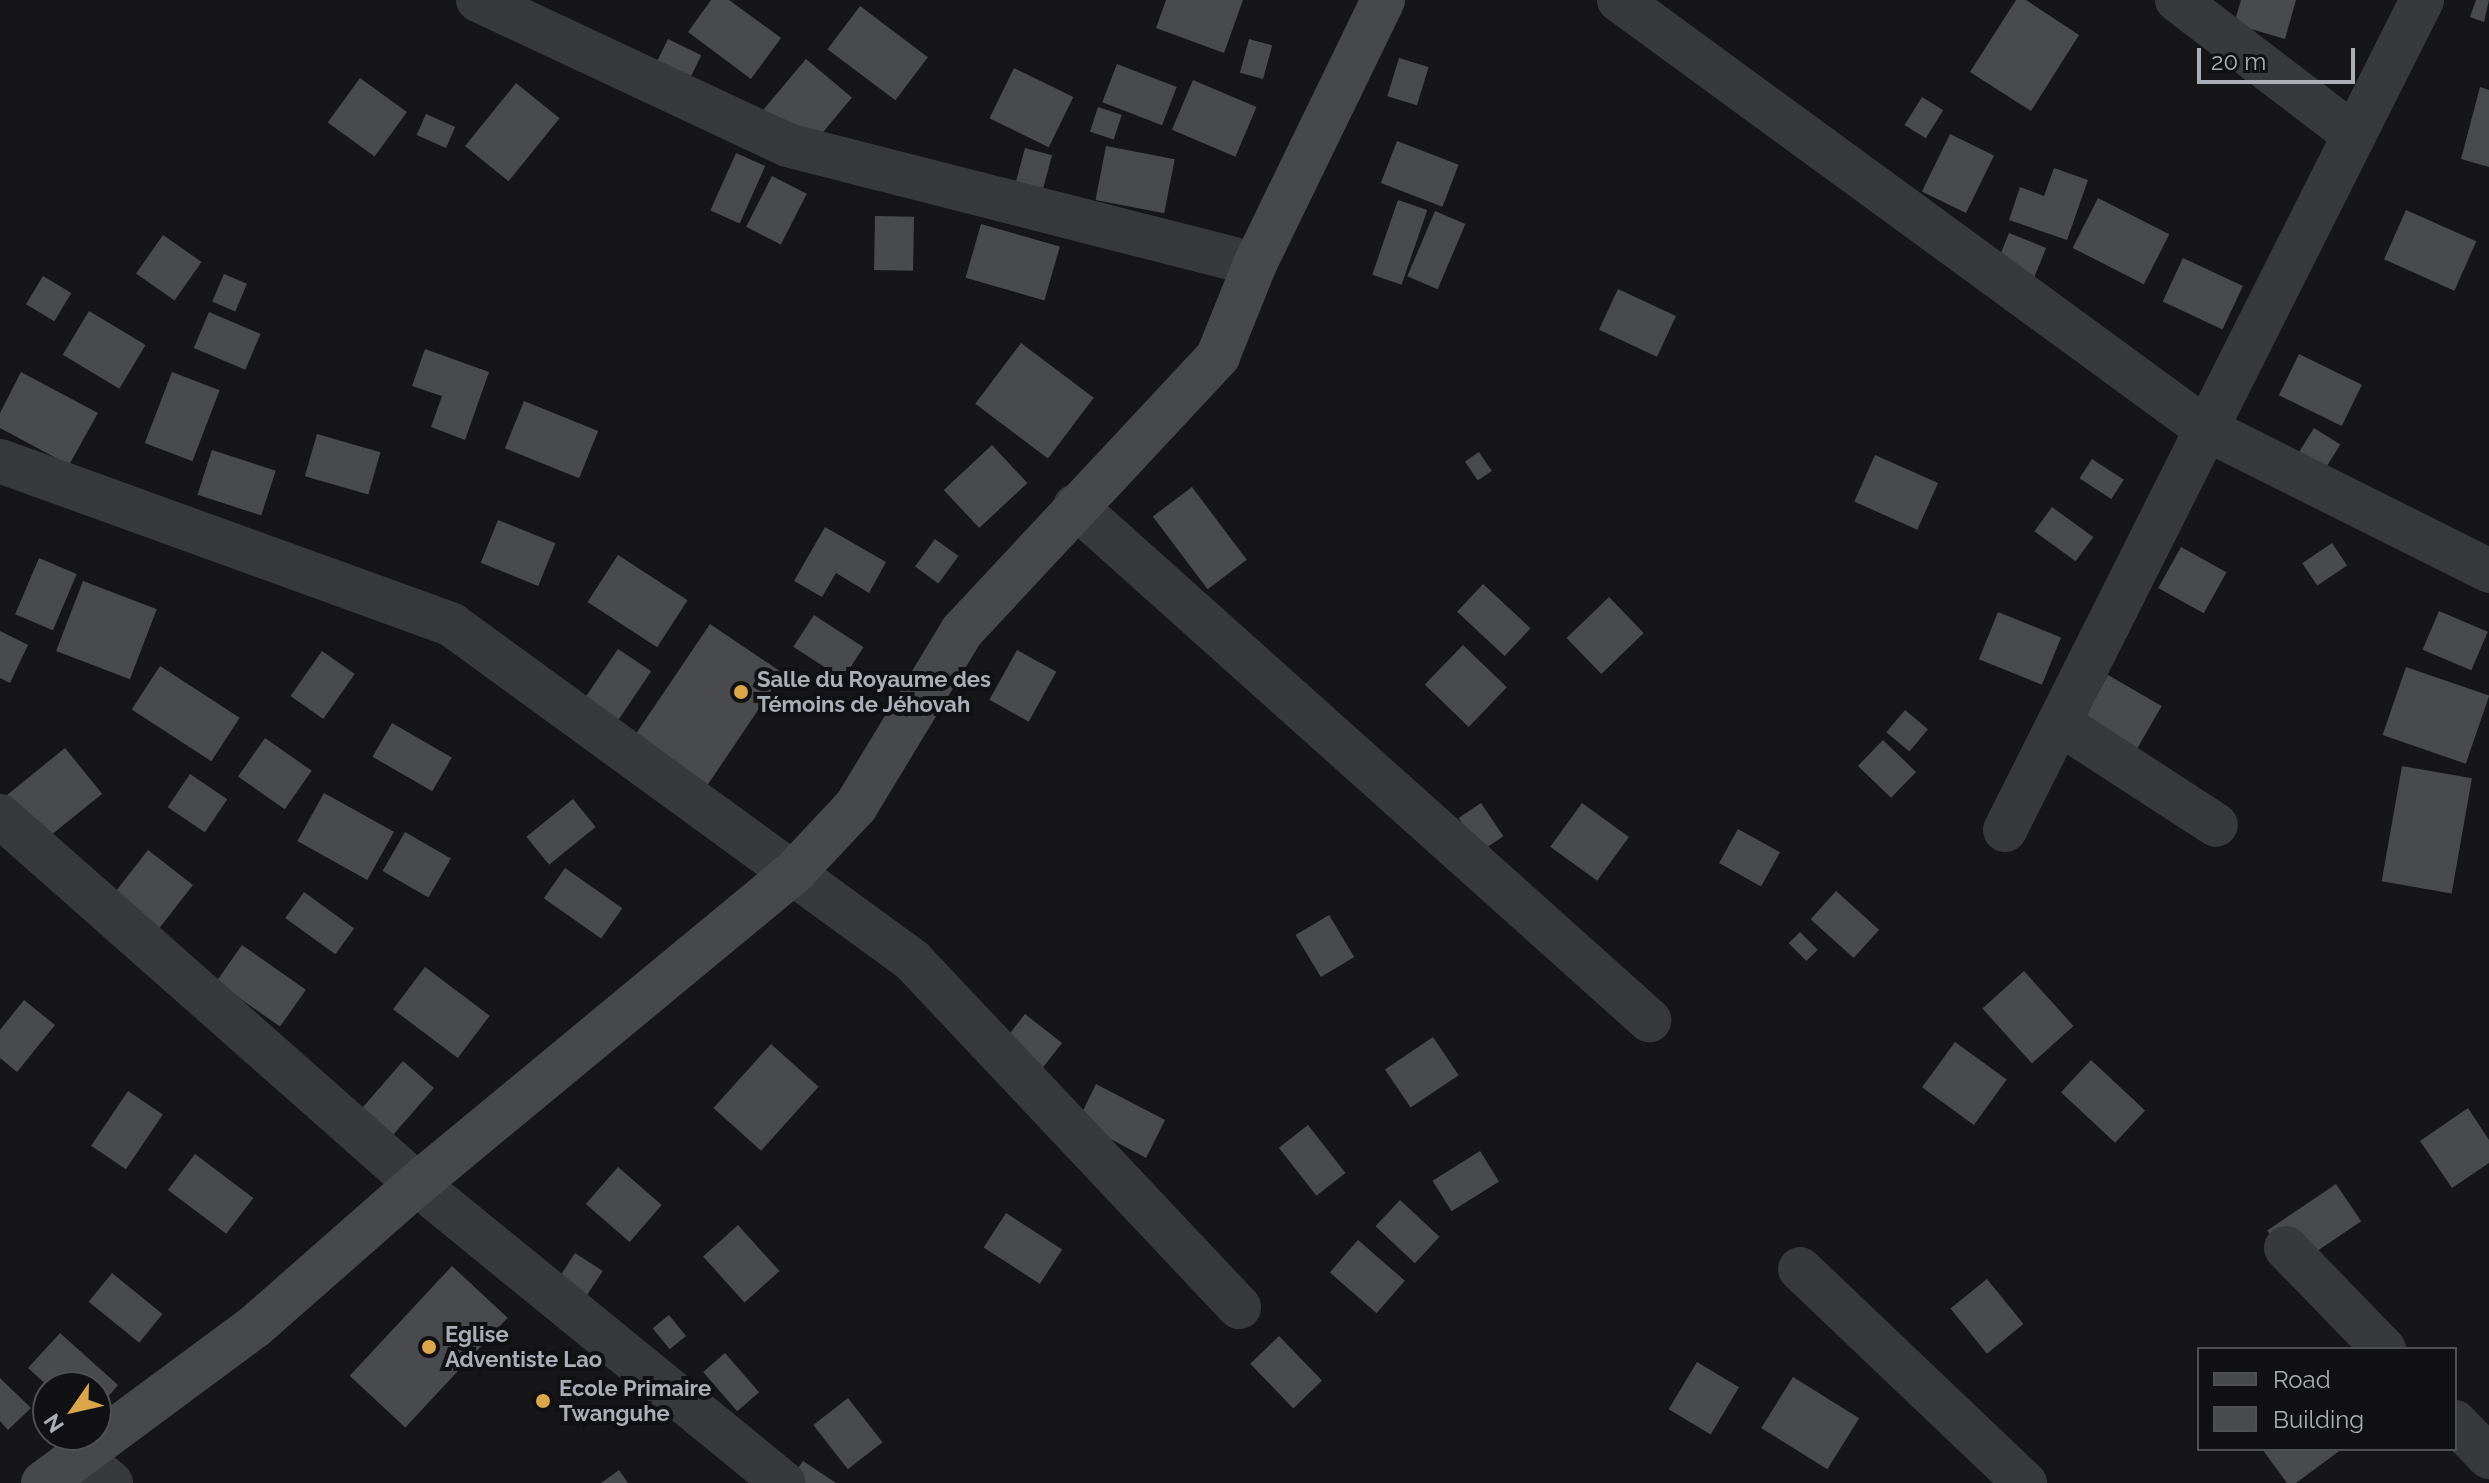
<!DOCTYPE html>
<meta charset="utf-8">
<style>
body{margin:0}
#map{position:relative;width:2489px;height:1483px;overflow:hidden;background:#161618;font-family:Raleway,sans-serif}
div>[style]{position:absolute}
.building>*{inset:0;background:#484a4d;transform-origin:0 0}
.street>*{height:44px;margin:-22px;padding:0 22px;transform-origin:22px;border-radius:22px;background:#38393c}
.secondary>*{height:44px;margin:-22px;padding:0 22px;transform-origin:22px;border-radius:22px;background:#46484c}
.dots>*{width:22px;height:22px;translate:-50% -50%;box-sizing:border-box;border:4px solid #111113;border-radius:50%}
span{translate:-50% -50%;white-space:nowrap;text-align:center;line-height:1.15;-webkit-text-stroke:8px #111113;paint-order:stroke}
.poi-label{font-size:22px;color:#aaaeb6;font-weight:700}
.left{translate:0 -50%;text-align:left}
.legend{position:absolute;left:2197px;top:1347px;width:260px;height:104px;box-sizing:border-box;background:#111113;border:2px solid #4e5054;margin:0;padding:10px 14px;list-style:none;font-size:24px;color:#aaaeb6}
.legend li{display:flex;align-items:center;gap:16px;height:40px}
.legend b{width:40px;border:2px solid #4e5054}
.north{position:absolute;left:32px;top:1371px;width:80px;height:80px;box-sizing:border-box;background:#111113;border:2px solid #4e5054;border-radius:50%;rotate:236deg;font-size:22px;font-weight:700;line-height:32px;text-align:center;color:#aaaeb6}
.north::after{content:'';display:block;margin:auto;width:28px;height:36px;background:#dba54b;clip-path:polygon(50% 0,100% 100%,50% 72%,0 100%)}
.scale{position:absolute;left:2197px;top:48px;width:158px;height:36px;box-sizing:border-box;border:4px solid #aaaeb6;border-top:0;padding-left:10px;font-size:24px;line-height:28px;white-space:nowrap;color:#aaaeb6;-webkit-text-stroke:6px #111113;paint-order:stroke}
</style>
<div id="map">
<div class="building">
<div style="clip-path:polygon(711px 0,729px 0,781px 38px,751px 79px,688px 32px)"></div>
<div style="clip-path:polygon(1166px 0,1243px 0,1224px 53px,1156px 28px)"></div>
<div style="clip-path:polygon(2016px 0,2026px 0,2079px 35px,2031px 111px,1970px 72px)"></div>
<div style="clip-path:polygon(2241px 0,2296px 0,2285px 39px,2234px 24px)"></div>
<div style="clip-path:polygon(2476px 0,2489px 0,2484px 22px,2470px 17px)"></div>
<div style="left:860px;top:6px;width:85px;height:54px;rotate:37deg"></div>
<div style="left:668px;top:39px;width:37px;height:41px;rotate:26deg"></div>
<div style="left:1249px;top:39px;width:24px;height:35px;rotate:15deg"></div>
<div style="left:1399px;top:58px;width:31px;height:40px;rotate:17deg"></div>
<div style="left:806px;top:59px;width:60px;height:66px;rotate:40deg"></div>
<div style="left:1117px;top:64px;width:64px;height:41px;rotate:21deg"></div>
<div style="left:1014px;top:68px;width:66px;height:56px;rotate:26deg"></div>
<div style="left:360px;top:78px;width:58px;height:55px;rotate:36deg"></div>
<div style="left:1193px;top:80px;width:69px;height:54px;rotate:23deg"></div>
<div style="left:516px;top:83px;width:56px;height:81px;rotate:39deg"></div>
<div style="clip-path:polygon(2480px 87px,2489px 90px,2489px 167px,2461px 159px)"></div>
<div style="left:1922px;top:97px;width:25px;height:33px;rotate:32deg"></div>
<div style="left:1098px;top:107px;width:25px;height:26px;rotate:18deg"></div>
<div style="left:426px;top:114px;width:32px;height:23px;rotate:24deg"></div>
<div style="left:1950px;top:134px;width:49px;height:64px;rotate:26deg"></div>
<div style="left:1397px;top:141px;width:66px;height:45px;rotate:21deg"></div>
<div style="left:1106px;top:146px;width:70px;height:55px;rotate:11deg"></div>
<div style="left:1025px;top:148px;width:28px;height:50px;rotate:15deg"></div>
<div style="left:736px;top:153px;width:32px;height:63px;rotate:24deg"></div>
<div style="clip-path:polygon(2054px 168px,2088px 180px,2067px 240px,2009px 220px,2020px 187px,2044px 196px)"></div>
<div style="left:772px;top:176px;width:39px;height:57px;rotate:27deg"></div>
<div style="left:2098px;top:198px;width:80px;height:56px;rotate:27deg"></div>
<div style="left:1398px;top:200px;width:31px;height:79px;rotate:19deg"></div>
<div style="left:2406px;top:210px;width:77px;height:54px;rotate:24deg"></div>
<div style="left:1435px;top:211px;width:33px;height:71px;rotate:23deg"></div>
<div style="left:875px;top:216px;width:39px;height:54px;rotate:1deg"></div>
<div style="left:981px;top:224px;width:82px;height:56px;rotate:16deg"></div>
<div style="left:2009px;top:233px;width:40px;height:43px;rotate:22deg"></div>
<div style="left:163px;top:235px;width:47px;height:47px;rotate:35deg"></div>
<div style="left:2183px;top:258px;width:66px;height:48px;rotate:25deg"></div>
<div style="left:224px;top:274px;width:25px;height:30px;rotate:23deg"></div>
<div style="left:43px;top:276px;width:33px;height:33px;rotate:31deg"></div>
<div style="left:1618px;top:289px;width:64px;height:45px;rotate:25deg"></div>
<div style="left:89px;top:311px;width:66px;height:51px;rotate:31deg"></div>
<div style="left:209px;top:312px;width:56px;height:39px;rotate:23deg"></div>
<div style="left:1021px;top:343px;width:91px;height:76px;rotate:37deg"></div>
<div style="clip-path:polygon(425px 349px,489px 372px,465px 440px,431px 427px,442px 396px,412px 386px)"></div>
<div style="left:2299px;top:354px;width:70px;height:46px;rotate:26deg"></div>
<div style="clip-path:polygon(21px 372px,98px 413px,69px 465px,0 428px,0 413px)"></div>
<div style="left:172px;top:372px;width:51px;height:76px;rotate:21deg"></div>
<div style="left:524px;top:401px;width:80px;height:51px;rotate:22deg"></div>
<div style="left:2314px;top:428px;width:31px;height:38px;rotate:32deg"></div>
<div style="left:317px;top:434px;width:66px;height:44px;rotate:16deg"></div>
<div style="left:992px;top:445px;width:52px;height:66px;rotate:47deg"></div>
<div style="left:212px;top:450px;width:67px;height:47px;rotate:18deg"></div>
<div style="left:1479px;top:452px;width:23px;height:17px;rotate:56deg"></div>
<div style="left:1875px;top:455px;width:69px;height:51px;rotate:24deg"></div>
<div style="left:2092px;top:459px;width:38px;height:23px;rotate:33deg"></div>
<div style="left:1192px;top:487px;width:91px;height:49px;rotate:53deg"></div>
<div style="left:2052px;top:507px;width:51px;height:30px;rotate:36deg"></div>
<div style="left:498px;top:520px;width:62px;height:46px;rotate:22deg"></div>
<div style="clip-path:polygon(825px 527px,886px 562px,869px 593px,836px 573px,822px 597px,794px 581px)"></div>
<div style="left:935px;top:539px;width:29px;height:34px;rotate:36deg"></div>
<div style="left:2332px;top:543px;width:27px;height:36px;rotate:56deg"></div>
<div style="left:2181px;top:547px;width:52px;height:47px;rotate:29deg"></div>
<div style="left:618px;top:555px;width:83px;height:56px;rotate:33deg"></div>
<div style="left:39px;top:558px;width:41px;height:61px;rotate:23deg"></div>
<div style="left:83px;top:581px;width:79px;height:75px;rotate:21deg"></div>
<div style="left:1483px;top:584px;width:65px;height:38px;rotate:43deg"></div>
<div style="left:1609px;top:597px;width:50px;height:59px;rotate:46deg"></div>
<div style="left:2439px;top:611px;width:53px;height:42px;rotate:23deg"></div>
<div style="left:1998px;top:612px;width:68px;height:51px;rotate:22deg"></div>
<div style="left:814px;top:615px;width:59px;height:38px;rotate:33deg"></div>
<div style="left:710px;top:624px;width:88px;height:147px;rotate:34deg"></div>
<div style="clip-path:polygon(0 631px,28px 645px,10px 683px,0 678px)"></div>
<div style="left:1463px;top:645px;width:61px;height:55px;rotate:44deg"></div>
<div style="left:618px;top:649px;width:40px;height:67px;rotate:34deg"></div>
<div style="left:1017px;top:650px;width:45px;height:57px;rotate:29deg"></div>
<div style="left:322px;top:651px;width:40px;height:55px;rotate:35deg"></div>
<div style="left:160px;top:666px;width:95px;height:52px;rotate:33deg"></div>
<div style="left:2406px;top:667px;width:88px;height:72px;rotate:19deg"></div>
<div style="left:2108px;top:675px;width:62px;height:52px;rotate:30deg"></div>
<div style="left:1905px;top:710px;width:30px;height:29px;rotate:40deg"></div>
<div style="left:392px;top:723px;width:69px;height:39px;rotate:30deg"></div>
<div style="left:265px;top:738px;width:57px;height:47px;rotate:35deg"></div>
<div style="left:1883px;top:740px;width:46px;height:36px;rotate:44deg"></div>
<div style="left:65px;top:748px;width:59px;height:83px;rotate:51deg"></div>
<div style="left:2402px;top:766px;width:71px;height:117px;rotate:10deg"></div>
<div style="left:190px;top:774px;width:45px;height:40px;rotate:34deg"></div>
<div style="left:324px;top:793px;width:80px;height:55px;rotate:29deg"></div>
<div style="left:573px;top:799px;width:36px;height:60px;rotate:51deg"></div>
<div style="left:1481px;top:803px;width:40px;height:27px;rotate:56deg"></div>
<div style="left:1582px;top:803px;width:58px;height:54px;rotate:36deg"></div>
<div style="left:1738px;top:829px;width:48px;height:39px;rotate:29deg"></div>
<div style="left:405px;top:832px;width:53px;height:45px;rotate:30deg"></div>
<div style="left:148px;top:850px;width:57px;height:80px;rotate:38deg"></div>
<div style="left:565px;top:868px;width:70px;height:37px;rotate:35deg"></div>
<div style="left:1836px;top:891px;width:58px;height:38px;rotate:42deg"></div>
<div style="left:304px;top:892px;width:62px;height:32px;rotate:36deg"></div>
<div style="left:1329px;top:915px;width:49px;height:39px;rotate:59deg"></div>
<div style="left:1800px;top:932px;width:25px;height:16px;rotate:45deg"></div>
<div style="left:242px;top:945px;width:78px;height:45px;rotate:35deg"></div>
<div style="left:425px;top:967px;width:81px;height:53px;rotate:37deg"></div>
<div style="left:2024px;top:971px;width:74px;height:56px;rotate:48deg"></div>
<div style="clip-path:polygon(24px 1000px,55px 1025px,17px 1072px,0 1058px,0 1030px)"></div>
<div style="left:1025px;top:1014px;width:47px;height:61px;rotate:38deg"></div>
<div style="left:1433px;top:1037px;width:46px;height:58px;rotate:56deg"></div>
<div style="left:1955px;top:1042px;width:64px;height:56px;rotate:36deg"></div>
<div style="left:771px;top:1044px;width:64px;height:86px;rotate:42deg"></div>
<div style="left:2091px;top:1060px;width:74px;height:44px;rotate:43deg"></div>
<div style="left:403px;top:1061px;width:41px;height:86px;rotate:41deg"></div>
<div style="clip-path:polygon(1096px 1084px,1165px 1120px,1146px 1158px,1105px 1136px,1069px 1139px)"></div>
<div style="left:128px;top:1091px;width:42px;height:66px;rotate:34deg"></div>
<div style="clip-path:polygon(2468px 1108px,2489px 1140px,2489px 1163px,2452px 1188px,2420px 1141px)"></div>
<div style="left:1308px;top:1125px;width:61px;height:37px;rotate:52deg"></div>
<div style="left:1480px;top:1151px;width:36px;height:56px;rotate:58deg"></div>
<div style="left:195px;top:1154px;width:73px;height:45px;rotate:37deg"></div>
<div style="left:618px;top:1167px;width:58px;height:49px;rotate:41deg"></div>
<div style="left:2336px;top:1184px;width:45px;height:83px;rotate:56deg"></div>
<div style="left:1400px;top:1200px;width:54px;height:36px;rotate:43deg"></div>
<div style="left:1006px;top:1213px;width:67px;height:41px;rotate:33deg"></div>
<div style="left:738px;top:1225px;width:62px;height:47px;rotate:48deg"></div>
<div style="left:1358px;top:1240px;width:62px;height:43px;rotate:41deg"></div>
<div style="left:575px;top:1253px;width:33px;height:62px;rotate:33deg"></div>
<div style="left:452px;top:1266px;width:76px;height:150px;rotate:43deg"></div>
<div style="left:112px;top:1273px;width:65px;height:37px;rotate:39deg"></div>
<div style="left:1987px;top:1279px;width:58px;height:47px;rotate:51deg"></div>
<div style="left:669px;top:1315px;width:27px;height:21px;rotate:51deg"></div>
<div style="clip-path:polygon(60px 1333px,118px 1385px,96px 1411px,96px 1387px,49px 1387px,28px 1368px)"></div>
<div style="left:1279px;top:1336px;width:62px;height:40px;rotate:46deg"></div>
<div style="left:725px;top:1353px;width:52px;height:29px;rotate:49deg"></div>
<div style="left:1697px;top:1362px;width:49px;height:55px;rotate:31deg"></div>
<div style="left:1793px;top:1377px;width:78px;height:60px;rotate:32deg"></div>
<div style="clip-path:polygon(0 1378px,31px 1408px,8px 1430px,0 1421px)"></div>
<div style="left:848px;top:1398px;width:56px;height:44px;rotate:52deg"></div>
<div style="clip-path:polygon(2262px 1449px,2342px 1449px,2296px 1483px,2287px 1483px)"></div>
<div style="clip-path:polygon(803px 1461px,836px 1483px,788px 1483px)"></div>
<div style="clip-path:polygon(619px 1470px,628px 1483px,601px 1483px)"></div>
</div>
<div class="street">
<div style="left:478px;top:0;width:341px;rotate:25.1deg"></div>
<div style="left:787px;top:145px;width:483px;rotate:14.3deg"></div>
<div style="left:1619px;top:0;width:727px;rotate:36.16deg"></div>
<div style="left:2206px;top:429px;width:317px;rotate:26.6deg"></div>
<div style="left:2177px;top:0;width:223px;rotate:37.3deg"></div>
<div style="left:0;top:461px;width:481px;rotate:19.9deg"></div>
<div style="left:452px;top:625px;width:569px;rotate:36.06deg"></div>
<div style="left:912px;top:960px;width:477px;rotate:46.7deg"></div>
<div style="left:1075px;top:506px;width:771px;rotate:41.84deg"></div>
<div style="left:2059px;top:723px;width:187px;rotate:33deg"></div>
<div style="left:0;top:816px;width:556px;rotate:41.43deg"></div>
<div style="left:417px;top:1184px;width:473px;rotate:39.2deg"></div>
<div style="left:2005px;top:830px;width:929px;rotate:-63.32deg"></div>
<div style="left:2286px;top:1248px;width:141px;rotate:45.9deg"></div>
<div style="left:1800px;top:1269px;width:311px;rotate:43.6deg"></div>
<div style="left:2455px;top:1422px;width:49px;rotate:45.8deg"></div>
<div style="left:79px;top:1456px;width:42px;rotate:40.2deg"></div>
</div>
<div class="secondary">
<div style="left:43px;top:1483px;width:262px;rotate:-36.5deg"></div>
<div style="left:254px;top:1327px;width:217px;rotate:-41.3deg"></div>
<div style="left:417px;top:1184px;width:491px;rotate:-39.6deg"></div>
<div style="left:795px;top:871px;width:89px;rotate:-46.8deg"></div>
<div style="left:856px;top:806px;width:205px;rotate:-58.8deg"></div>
<div style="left:962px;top:631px;width:376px;rotate:-47deg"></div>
<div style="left:1218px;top:356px;width:99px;rotate:-68.1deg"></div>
<div style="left:1255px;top:264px;width:293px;rotate:-64.1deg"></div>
</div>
<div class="dots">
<div style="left:741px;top:692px;background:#dba54b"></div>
<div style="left:429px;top:1347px;background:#dba54b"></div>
<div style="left:543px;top:1401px;background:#dba54b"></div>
</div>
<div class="poi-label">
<span class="left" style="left:757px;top:692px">Salle du Royaume des<br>Témoins de Jéhovah</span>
<span class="left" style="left:445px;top:1347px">Eglise<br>Adventiste Lao</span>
<span class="left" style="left:559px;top:1401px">Ecole Primaire<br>Twanguhe</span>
</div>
<ul class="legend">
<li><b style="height:10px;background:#46484c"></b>Road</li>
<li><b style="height:22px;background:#484a4d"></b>Building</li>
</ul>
<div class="north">N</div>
<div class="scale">20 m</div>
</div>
